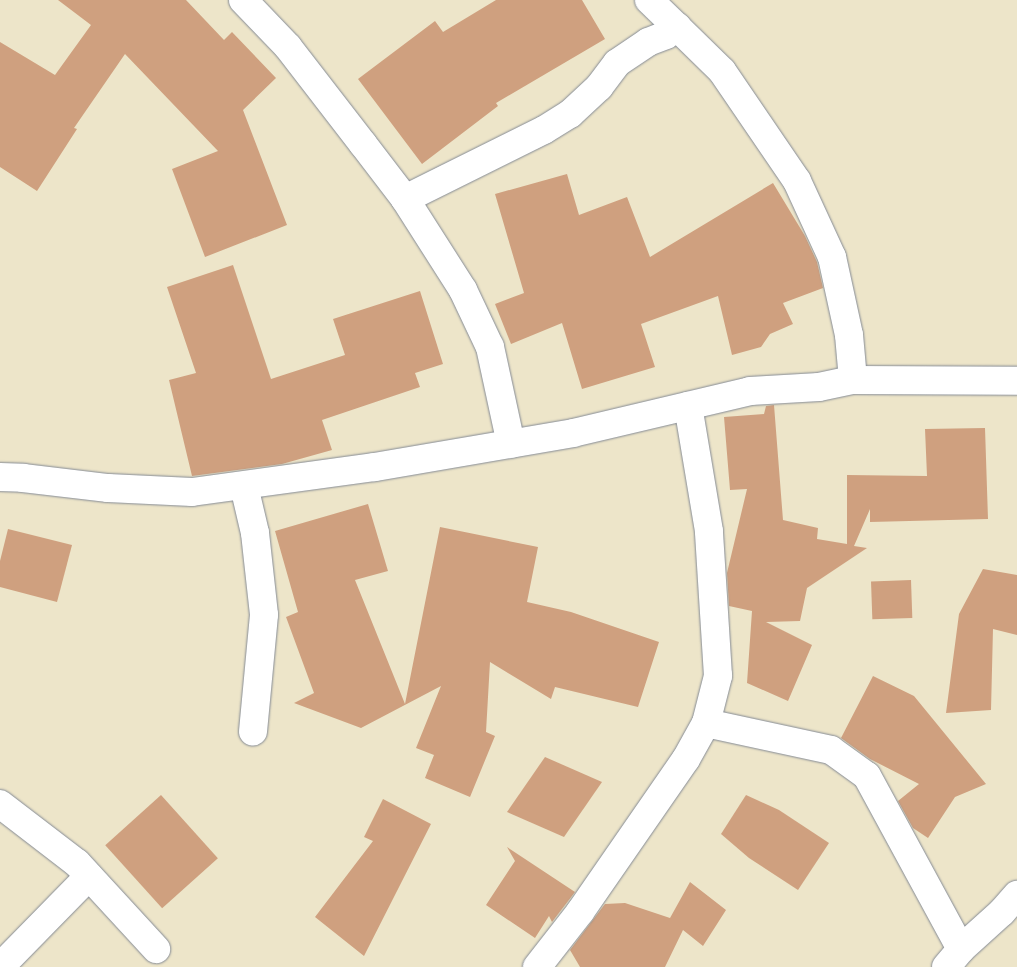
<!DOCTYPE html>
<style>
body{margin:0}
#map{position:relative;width:1017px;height:967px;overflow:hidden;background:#ede5c9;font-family:Sriracha,sans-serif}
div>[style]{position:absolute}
.building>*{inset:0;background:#cfa07f;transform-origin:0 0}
.roads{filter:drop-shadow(0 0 1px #848a94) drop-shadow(0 0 1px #848a94)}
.minor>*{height:28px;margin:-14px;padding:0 14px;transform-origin:14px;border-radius:14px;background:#fff}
span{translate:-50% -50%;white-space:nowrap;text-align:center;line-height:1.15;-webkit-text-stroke:4px #f7f3e8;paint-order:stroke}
</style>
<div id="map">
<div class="building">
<div style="clip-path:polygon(58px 0,186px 0,224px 40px,232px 32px,276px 78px,243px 110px,287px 225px,205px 257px,172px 169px,218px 151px,125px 54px,74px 128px,77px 129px,37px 191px,0 167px,0 42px,55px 75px,91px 25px)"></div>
<div style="clip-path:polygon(496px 0,582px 0,605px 39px,496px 103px,498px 106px,422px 164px,358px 79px,435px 21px,443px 32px)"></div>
<div style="clip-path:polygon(567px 174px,579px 215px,627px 197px,650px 257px,773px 183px,805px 236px,817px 262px,823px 288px,783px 303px,793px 324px,770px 334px,761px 347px,732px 355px,718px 296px,641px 324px,655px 367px,582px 389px,562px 323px,511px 344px,495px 304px,524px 293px,495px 194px)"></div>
<div style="clip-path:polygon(233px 265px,271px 379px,345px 355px,333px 319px,420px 291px,443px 364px,415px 373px,420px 387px,322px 420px,332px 450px,282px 464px,192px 476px,169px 380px,196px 373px,167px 287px)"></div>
<div style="clip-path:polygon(774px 405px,783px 520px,818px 528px,817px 539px,847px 544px,847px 475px,927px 476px,925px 429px,985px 428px,988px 519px,870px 522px,870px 509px,854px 546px,867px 548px,807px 588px,800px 621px,766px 622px,812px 645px,788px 701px,747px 683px,752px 611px,729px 606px,727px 573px,747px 489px,730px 490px,724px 417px,764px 414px,766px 406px)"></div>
<div style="clip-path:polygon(368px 504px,388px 571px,355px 580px,405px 704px,440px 527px,538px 547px,527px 602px,571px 612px,659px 642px,638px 707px,555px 687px,551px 699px,490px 662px,486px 732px,495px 736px,470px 797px,425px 778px,434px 755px,416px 748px,441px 686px,361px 728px,294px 703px,314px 693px,286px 617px,298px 612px,275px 531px)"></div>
<div style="clip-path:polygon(8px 529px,72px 545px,57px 602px,0 587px,0 561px)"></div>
<div style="clip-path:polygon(983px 569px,1017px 575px,1017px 635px,993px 629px,991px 710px,946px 713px,959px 614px)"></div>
<div style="left:911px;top:580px;width:38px;height:40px;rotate:88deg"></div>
<div style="clip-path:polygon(873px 676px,914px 696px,986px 784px,955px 797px,928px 838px,913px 828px,898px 801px,919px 784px,870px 759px,841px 738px)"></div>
<div style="clip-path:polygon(545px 757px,602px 782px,564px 837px,507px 812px)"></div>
<div style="left:161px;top:795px;width:85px;height:75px;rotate:48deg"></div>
<div style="clip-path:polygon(746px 795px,779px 810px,829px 843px,798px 890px,749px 858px,721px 834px)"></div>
<div style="clip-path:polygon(383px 799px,431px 824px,364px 956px,315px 917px,373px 841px,364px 837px)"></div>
<div style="clip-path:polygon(507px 847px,575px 892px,552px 922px,549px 916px,535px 938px,486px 905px,515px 861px)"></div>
<div style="clip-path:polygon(690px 882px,726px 910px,703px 946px,683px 930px,665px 967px,580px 967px,570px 950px,605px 904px,625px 903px,670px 918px)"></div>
</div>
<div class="roads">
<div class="minor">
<div style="left:243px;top:0;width:65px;rotate:46.2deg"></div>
<div style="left:288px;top:47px;width:123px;rotate:52.3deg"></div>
<div style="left:363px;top:144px;width:69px;rotate:52.6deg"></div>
<div style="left:405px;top:199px;width:108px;rotate:57.5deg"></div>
<div style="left:463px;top:290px;width:63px;rotate:64.7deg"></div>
<div style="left:490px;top:347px;width:99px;rotate:77.8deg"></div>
<div style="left:649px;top:0;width:39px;rotate:44deg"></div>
<div style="left:405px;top:199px;width:155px;rotate:-26.4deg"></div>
<div style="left:544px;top:130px;width:31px;rotate:-32deg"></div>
<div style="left:570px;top:114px;width:40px;rotate:-43deg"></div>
<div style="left:599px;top:87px;width:30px;rotate:-53deg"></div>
<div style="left:617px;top:63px;width:37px;rotate:-34deg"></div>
<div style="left:648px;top:42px;width:19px;rotate:-21deg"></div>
<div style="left:666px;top:35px;width:14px;rotate:-36deg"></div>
<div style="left:677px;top:27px;width:63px;rotate:44.4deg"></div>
<div style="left:722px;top:71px;width:133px;rotate:55.7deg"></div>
<div style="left:797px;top:181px;width:84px;rotate:65.3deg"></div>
<div style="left:832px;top:257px;width:80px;rotate:77.7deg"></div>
<div style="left:849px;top:335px;width:45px;rotate:84.9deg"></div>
<div style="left:0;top:477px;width:23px;rotate:2deg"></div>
<div style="left:23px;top:478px;width:86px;rotate:6.7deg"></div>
<div style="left:108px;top:488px;width:84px;rotate:2.7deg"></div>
<div style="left:192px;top:492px;width:185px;rotate:-7.8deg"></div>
<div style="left:375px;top:467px;width:201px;rotate:-9.7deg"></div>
<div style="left:573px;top:433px;width:182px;rotate:-13.3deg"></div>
<div style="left:750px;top:391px;width:69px;rotate:-3.3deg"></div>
<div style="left:819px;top:387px;width:35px;rotate:-12deg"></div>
<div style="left:853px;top:380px;width:164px;rotate:0.3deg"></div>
<div style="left:244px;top:486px;width:48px;rotate:76.8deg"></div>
<div style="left:255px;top:533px;width:82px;rotate:83.7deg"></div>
<div style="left:264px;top:615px;width:117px;rotate:95.4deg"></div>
<div style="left:706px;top:723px;width:128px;rotate:12.2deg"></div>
<div style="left:831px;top:750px;width:44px;rotate:35.8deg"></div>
<div style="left:867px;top:776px;width:197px;rotate:61.5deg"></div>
<div style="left:0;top:804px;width:97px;rotate:37.5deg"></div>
<div style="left:77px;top:863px;width:117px;rotate:47.4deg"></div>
<div style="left:0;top:967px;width:127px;rotate:-45.6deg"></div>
<div style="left:537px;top:967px;width:70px;rotate:-52deg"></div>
<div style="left:580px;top:912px;width:186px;rotate:-55.3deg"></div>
<div style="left:686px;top:759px;width:41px;rotate:-60.9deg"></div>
<div style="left:706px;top:723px;width:49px;rotate:-75.7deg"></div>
<div style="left:718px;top:676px;width:145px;rotate:-93.6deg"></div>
<div style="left:709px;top:531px;width:127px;rotate:-99.5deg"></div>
<div style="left:946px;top:967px;width:23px;rotate:-50deg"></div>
<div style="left:961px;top:949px;width:55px;rotate:-42.1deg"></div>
<div style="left:1002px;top:912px;width:23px;rotate:-49deg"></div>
</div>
</div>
</div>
